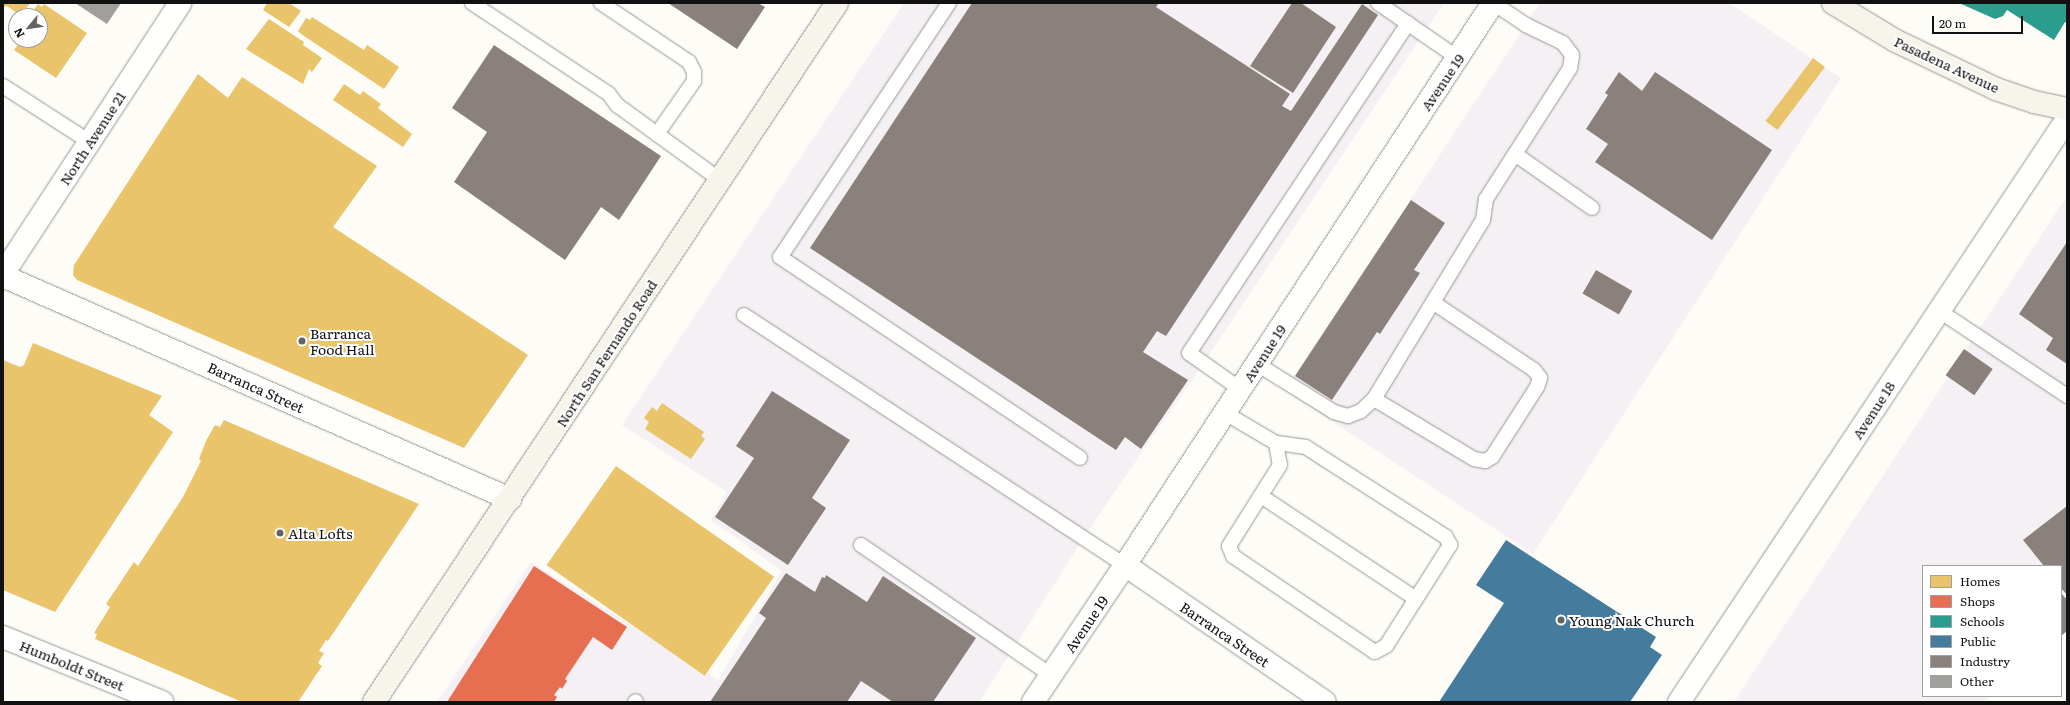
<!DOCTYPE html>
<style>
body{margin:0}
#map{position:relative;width:2070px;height:705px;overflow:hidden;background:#fdfcf7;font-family:Literata,serif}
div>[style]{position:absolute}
.industrial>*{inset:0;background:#f5f0f3}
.homes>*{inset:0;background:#e9c46a;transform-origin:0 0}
.shops>*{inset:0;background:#e76f51}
.schools>*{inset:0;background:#2a9d8f}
.public>*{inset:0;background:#457b9d}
.industry>*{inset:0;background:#8a817c;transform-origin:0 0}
.building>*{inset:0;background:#a19f9c}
.roads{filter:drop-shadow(0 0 1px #979795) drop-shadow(0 0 1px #979795)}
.service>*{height:14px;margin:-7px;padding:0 7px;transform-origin:7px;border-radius:7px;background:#fffffe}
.minor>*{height:22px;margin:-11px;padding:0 11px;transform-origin:11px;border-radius:11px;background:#fffffe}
.tertiary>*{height:22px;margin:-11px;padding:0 11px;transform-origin:11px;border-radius:11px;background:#fffffe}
.secondary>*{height:22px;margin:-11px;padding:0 11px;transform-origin:11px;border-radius:11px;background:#f6f4eb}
.dots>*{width:11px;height:11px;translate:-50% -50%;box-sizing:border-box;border:2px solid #fff;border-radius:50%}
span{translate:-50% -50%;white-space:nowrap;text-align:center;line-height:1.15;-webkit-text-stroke:4px #fff;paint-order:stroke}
.street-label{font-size:14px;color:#111}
.poi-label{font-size:14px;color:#111}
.left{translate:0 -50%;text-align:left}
.frame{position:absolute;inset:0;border:4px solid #111;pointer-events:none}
.legend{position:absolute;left:1922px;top:565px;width:140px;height:132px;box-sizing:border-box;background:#fff;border:1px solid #a0a0a0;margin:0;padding:5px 7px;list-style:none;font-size:12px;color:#111}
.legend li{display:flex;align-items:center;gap:8px;height:20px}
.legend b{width:20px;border:1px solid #a0a0a0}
.north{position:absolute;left:8px;top:8px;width:40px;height:40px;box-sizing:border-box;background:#fff;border:1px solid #a0a0a0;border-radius:50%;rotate:241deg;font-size:11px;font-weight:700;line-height:16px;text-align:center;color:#111}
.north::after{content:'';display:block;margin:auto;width:14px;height:18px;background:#646362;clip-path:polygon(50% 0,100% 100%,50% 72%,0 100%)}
.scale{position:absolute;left:1932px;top:16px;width:91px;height:18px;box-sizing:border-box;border:2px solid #111;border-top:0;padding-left:5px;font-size:12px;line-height:14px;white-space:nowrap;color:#111;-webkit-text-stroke:3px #fff;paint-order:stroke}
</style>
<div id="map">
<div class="industrial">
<div style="clip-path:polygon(904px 3px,1444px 3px,1194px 377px,1096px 519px,979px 702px,437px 702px,531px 562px,718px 680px,782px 571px,711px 520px,727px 492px,622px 425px)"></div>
<div style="clip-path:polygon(1540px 3px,1729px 3px,1841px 78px,1533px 554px,1285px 390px)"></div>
<div style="clip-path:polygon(2067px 196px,2067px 630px,2061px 635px,2061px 566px,1923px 566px,1923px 696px,1990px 696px,1983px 702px,1734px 702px)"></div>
</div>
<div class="homes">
<div style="clip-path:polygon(3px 3px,30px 3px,21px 16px,7px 6px,3px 7px)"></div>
<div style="clip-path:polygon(267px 3px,289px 3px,301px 11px,289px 27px,263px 10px)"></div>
<div style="clip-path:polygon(38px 4px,42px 7px,44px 4px,87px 33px,56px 78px,14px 50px,21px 40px,40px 40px,40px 16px,30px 16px)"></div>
<div style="clip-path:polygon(312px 17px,364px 50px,367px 45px,399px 67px,384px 89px,301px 34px,298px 31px,306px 18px,310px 20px)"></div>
<div style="clip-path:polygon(269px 19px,304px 42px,303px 45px,322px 58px,312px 72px,309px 69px,303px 84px,246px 49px)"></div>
<div style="left:1813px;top:58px;width:15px;height:79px;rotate:37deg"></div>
<div style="clip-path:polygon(198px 74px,228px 98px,242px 77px,377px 166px,333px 227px,528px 355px,464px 448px,77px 280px,73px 275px,74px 265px)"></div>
<div style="clip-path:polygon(344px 84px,360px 95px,363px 91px,381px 104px,378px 108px,412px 134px,403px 147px,333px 100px)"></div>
<div style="clip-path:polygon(33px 343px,162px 396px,149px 415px,173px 432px,55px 612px,3px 590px,3px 360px,20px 367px,24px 365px)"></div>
<div style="clip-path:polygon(662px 403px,704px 432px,701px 436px,705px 439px,691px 459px,645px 429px,649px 422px,644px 418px,652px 407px,657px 411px)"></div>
<div style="clip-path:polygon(224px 420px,419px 504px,328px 641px,326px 640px,319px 651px,324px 653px,318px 663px,322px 666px,298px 702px,242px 702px,95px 639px,97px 634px,94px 633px,110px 607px,106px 604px,134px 562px,138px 566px,183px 497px,201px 461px,199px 459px,206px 441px,215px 425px,220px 427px)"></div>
<div style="left:616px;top:466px;width:193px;height:121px;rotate:35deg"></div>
</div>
<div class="shops">
<div style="clip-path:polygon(534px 566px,627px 627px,612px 650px,593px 637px,565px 679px,567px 681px,562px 689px,560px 687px,554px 695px,557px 697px,554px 702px,447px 702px)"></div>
</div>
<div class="schools">
<div style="clip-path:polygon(1959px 3px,2067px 3px,2067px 23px,2065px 22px,2054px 40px,2007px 10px,2003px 16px,1995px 19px)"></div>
</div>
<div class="public">
<div style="clip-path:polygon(1506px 540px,1656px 637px,1650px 647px,1662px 655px,1630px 702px,1439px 702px,1504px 603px,1476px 585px)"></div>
</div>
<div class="industry">
<div style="clip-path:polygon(668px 3px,758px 3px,765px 7px,737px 49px)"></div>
<div style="clip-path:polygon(972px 3px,1159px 3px,1156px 7px,1290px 94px,1282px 106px,1291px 111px,1362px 4px,1378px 15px,1166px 336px,1157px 331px,1143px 352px,1188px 380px,1141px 449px,1125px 437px,1116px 450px,810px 248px)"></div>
<div style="clip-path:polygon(1292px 3px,1301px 3px,1336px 27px,1293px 93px,1250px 66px)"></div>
<div style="clip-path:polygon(494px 45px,661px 156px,619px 220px,601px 207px,565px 260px,454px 182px,487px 132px,452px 108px)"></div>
<div style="clip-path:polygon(1619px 72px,1642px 91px,1655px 72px,1772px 150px,1712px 240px,1595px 162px,1608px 144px,1586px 129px,1608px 95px,1605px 93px)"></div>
<div style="clip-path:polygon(1411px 200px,1445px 223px,1414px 270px,1420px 273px,1380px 334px,1377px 332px,1332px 400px,1295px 376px)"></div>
<div style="clip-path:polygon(2067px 242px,2067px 364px,2046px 350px,2053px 338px,2019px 314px)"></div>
<div style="left:1596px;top:270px;width:42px;height:27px;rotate:30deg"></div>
<div style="left:1964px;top:349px;width:35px;height:32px;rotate:35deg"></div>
<div style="clip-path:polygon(772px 391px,850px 440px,812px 498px,826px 508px,788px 565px,715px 517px,754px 458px,736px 446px)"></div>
<div style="clip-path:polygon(2067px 506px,2067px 595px,2061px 588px,2061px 566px,2044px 566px,2023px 540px)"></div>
<div style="clip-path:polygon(786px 573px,815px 592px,822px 577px,825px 578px,826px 575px,867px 602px,883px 576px,976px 638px,933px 702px,893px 702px,861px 681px,847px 702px,710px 702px,766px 618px,759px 613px)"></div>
<div style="clip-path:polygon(2061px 593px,2067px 600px,2067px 631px,2061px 636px)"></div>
</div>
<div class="building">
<div style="clip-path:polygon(75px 3px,121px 3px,107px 24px)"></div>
</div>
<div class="roads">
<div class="service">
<div style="left:472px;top:3px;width:164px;rotate:33.6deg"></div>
<div style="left:609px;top:94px;width:14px;rotate:54deg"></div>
<div style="left:617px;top:105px;width:126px;rotate:36deg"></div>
<div style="left:601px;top:3px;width:106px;rotate:33.8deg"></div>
<div style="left:689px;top:62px;width:11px;rotate:63deg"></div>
<div style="left:694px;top:72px;width:9px;rotate:90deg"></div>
<div style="left:694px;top:81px;width:65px;rotate:124.9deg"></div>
<div style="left:949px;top:3px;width:305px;rotate:123.6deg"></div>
<div style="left:780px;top:257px;width:361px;rotate:33.8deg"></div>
<div style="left:1378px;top:3px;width:97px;rotate:34.5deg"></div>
<div style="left:3px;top:86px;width:103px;rotate:32.8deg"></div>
<div style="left:1515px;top:154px;width:94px;rotate:35deg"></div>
<div style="left:1434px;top:303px;width:120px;rotate:33.8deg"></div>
<div style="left:1534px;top:370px;width:10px;rotate:53deg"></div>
<div style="left:1540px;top:378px;width:9px;rotate:108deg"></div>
<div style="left:1537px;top:387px;width:83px;rotate:122.7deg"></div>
<div style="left:1492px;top:457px;width:8px;rotate:150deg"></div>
<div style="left:1485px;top:461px;width:11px;rotate:-170deg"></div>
<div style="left:1474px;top:459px;width:117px;rotate:-149deg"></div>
<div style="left:1374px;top:399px;width:210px;rotate:-58.7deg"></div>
<div style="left:1483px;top:220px;width:21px;rotate:-82deg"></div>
<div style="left:1486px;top:199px;width:156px;rotate:-57.3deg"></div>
<div style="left:1570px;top:68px;width:13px;rotate:-81deg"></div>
<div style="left:1572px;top:55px;width:15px;rotate:-127deg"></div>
<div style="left:1563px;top:43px;width:41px;rotate:-154.1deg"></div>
<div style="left:1526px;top:25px;width:40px;rotate:-146deg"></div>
<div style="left:1938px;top:310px;width:155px;rotate:33.7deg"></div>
<div style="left:744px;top:315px;width:456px;rotate:33.3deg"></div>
<div style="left:1257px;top:364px;width:91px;rotate:31.9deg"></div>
<div style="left:1334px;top:412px;width:15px;rotate:16deg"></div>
<div style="left:1348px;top:416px;width:14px;rotate:-21deg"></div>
<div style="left:1361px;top:411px;width:18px;rotate:-43deg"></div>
<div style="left:1240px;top:389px;width:62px;rotate:-144.8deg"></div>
<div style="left:1189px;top:353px;width:396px;rotate:-56.4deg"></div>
<div style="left:1225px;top:413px;width:59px;rotate:30.5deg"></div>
<div style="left:1276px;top:443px;width:22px;rotate:80deg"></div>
<div style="left:1280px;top:465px;width:96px;rotate:122.2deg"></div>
<div style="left:1229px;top:546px;width:11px;rotate:68deg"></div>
<div style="left:1233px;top:556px;width:171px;rotate:34.1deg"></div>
<div style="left:1375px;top:652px;width:13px;rotate:-29deg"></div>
<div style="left:1386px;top:646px;width:120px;rotate:-57.6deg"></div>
<div style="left:1450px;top:545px;width:9px;rotate:-117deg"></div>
<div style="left:1446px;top:537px;width:166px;rotate:-147.3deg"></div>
<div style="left:1306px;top:447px;width:30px;rotate:-172deg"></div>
<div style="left:1261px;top:496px;width:186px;rotate:33.6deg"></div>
<div style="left:861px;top:545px;width:230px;rotate:34.4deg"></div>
<div style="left:635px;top:702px;width:1px;rotate:-45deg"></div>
</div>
<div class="minor">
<div style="left:3px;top:274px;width:324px;rotate:-56.8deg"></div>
<div style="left:3px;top:276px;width:554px;rotate:23.74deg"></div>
<div style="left:1125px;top:565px;width:242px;rotate:34.4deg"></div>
<div style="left:1679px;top:702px;width:700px;rotate:-56.36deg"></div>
</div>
<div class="tertiary">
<div style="left:3px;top:637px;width:172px;rotate:22.2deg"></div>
<div style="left:1033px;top:702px;width:165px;rotate:-56.1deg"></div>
<div style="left:1125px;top:565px;width:672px;rotate:-56.78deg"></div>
</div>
<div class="secondary">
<div style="left:1833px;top:3px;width:74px;rotate:31.1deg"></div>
<div style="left:1896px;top:41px;width:111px;rotate:25.6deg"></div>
<div style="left:1996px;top:89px;width:40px;rotate:18.9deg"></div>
<div style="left:2034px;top:102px;width:34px;rotate:12deg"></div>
<div style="left:374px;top:702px;width:838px;rotate:-56.48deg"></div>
</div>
</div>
<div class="dots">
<div style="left:302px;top:341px;background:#646362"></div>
<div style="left:280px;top:533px;background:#646362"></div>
<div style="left:1561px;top:620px;background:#646362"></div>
</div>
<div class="street-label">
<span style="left:1947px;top:64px;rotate:25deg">Pasadena Avenue</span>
<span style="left:1442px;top:82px;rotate:-56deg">Avenue 19</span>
<span style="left:92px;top:138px;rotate:-57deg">North Avenue 21</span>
<span style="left:606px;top:353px;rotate:-57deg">North San Fernando Road</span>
<span style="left:1264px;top:353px;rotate:-57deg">Avenue 19</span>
<span style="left:256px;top:387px;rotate:24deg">Barranca Street</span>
<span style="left:1873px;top:410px;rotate:-57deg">Avenue 18</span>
<span style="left:1086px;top:624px;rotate:-56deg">Avenue 19</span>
<span style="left:1225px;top:634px;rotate:34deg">Barranca Street</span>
<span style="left:72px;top:665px;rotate:22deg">Humboldt Street</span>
</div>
<div class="poi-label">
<span class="left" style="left:310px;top:341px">Barranca<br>Food Hall</span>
<span class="left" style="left:288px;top:533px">Alta Lofts</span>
<span class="left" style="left:1569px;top:620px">Young Nak Church</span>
</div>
<div class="frame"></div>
<ul class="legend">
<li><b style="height:11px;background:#e9c46a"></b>Homes</li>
<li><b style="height:11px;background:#e76f51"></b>Shops</li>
<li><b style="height:11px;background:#2a9d8f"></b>Schools</li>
<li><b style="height:11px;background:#457b9d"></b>Public</li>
<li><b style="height:11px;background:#8a817c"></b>Industry</li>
<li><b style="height:11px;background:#a19f9c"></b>Other</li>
</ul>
<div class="north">N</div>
<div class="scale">20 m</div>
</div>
